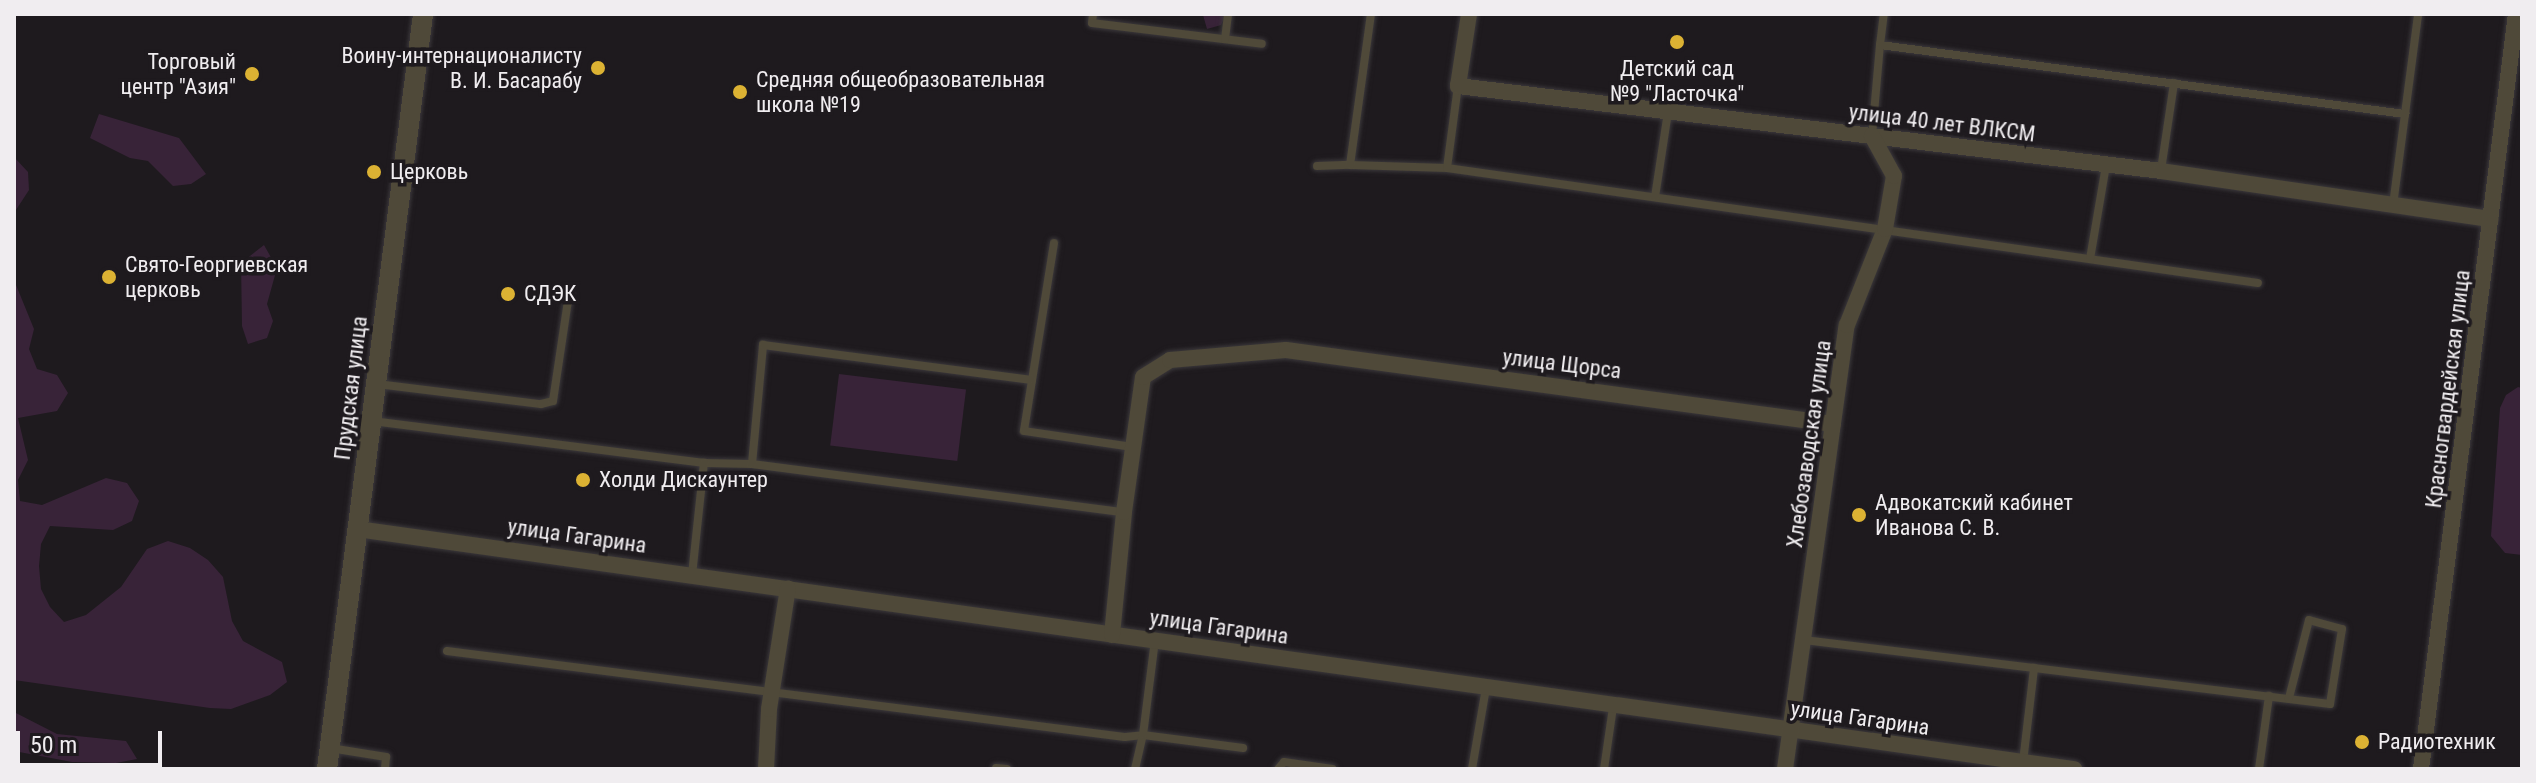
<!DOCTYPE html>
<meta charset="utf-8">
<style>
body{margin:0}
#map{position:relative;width:2536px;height:783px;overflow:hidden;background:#1e1a1e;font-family:"Roboto Condensed",sans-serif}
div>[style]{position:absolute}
.green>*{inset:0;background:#382338;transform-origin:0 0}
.roads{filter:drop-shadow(0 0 2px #3b383b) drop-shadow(0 0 2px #3b383b)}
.service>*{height:8px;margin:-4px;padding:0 4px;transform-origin:4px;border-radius:4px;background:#4f4939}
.minor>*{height:16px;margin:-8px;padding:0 8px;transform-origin:8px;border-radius:8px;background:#4f4939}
.tertiary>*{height:20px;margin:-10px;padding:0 10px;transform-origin:10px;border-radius:10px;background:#4f4939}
.dots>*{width:22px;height:22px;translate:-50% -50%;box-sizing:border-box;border:4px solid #1e1a1e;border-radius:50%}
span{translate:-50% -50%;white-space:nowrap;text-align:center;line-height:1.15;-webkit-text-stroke:7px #1e1a1e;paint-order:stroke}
.poi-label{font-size:22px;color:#f0edf0}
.right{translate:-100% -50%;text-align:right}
.left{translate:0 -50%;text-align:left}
.street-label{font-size:22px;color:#f0edf0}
.frame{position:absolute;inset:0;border:16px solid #f0edf0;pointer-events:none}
.scale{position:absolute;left:16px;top:731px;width:146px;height:36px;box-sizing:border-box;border:4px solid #f0edf0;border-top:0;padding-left:10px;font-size:24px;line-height:28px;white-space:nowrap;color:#f0edf0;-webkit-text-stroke:6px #1e1a1e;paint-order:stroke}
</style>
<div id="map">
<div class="green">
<div style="clip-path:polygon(1196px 14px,1226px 14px,1221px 25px,1207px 29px,1203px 15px)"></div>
<div style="clip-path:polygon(99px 114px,179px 138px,206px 174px,191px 184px,173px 186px,148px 161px,130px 158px,90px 138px)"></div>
<div style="clip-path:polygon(14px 157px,28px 172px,29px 190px,14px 213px)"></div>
<div style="clip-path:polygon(264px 245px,277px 268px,267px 304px,273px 321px,267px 338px,248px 344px,242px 326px,241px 263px)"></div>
<div style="clip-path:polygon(14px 280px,34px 329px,29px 349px,37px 369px,57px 375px,68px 393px,57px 411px,18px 418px,28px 460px,18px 480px,20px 501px,42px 505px,106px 478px,127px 483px,139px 501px,132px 521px,113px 530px,50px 526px,41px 544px,39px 566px,41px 589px,50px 607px,64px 622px,86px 615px,121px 587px,147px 549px,168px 541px,190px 548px,208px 560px,223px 577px,232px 621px,243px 641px,282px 662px,287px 682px,270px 695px,231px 709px,210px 708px,14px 680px)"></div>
<div style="left:839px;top:374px;width:128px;height:72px;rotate:7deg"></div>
<div style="clip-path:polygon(2518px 387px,2522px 388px,2522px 555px,2505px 553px,2491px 536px,2500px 408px,2506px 395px)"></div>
<div style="clip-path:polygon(14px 712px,57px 734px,126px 741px,137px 759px,116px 763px,72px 762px,14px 751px)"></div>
</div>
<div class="roads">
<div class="service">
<div style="left:1093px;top:14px;width:9px;rotate:96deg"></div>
<div style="left:1092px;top:23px;width:171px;rotate:7deg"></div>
<div style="left:1225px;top:39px;width:25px;rotate:-83deg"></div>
<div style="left:1880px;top:45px;width:31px;rotate:-83deg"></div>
<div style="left:1872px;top:136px;width:91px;rotate:-85deg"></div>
<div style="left:1880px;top:45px;width:530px;rotate:7.49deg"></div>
<div style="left:1350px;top:165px;width:97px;rotate:1.8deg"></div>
<div style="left:1447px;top:168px;width:819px;rotate:8.07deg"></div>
<div style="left:1317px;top:166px;width:33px;rotate:-2deg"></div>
<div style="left:1350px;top:165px;width:152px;rotate:-82.1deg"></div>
<div style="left:1447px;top:168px;width:83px;rotate:-82.4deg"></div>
<div style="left:2161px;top:170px;width:88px;rotate:-81.5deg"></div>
<div style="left:1655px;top:197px;width:86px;rotate:-81.3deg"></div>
<div style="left:2393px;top:205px;width:193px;rotate:-82.5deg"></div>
<div style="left:1054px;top:243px;width:190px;rotate:99.1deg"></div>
<div style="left:1024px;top:431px;width:109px;rotate:8.4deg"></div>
<div style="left:2090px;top:259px;width:95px;rotate:-80.3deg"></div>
<div style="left:377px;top:384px;width:165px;rotate:7deg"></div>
<div style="left:541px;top:404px;width:12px;rotate:-14deg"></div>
<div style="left:553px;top:401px;width:108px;rotate:-81.5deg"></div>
<div style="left:372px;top:421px;width:335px;rotate:7.2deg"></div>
<div style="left:704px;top:463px;width:48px;rotate:1.2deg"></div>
<div style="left:752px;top:464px;width:374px;rotate:7.4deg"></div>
<div style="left:752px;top:464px;width:120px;rotate:-84.7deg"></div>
<div style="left:763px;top:345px;width:271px;rotate:7.4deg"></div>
<div style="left:692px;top:575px;width:113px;rotate:-83.9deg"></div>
<div style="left:1804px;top:640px;width:530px;rotate:6.94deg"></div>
<div style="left:2330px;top:704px;width:76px;rotate:-80.9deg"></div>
<div style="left:2342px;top:629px;width:34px;rotate:-165deg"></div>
<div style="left:2309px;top:620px;width:81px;rotate:104.4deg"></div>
<div style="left:447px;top:651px;width:683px;rotate:7.23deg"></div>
<div style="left:1125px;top:737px;width:18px;rotate:-6deg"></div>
<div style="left:1143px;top:735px;width:101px;rotate:7.4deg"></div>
<div style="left:330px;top:748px;width:57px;rotate:9.1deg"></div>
<div style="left:386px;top:757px;width:12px;rotate:95deg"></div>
<div style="left:2023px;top:762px;width:95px;rotate:-83.3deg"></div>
<div style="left:996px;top:768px;width:11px;rotate:5deg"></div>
<div style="left:1135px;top:769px;width:35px;rotate:-77deg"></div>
<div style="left:1143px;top:735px;width:96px;rotate:-82.8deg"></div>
<div style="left:1278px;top:769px;width:9px;rotate:-49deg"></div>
<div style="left:1284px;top:762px;width:49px;rotate:8.1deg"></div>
<div style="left:1472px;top:769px;width:82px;rotate:-80.2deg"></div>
<div style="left:1604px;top:769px;width:63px;rotate:-81.7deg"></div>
<div style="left:2259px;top:769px;width:74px;rotate:-82.2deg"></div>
</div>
<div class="minor">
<div style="left:1469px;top:14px;width:73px;rotate:98.7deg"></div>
<div style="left:1458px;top:86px;width:708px;rotate:6.89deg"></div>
<div style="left:2161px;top:171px;width:333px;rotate:8.3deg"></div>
<div style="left:357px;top:529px;width:1734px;rotate:7.96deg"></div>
<div style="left:1112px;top:635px;width:124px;rotate:-84.4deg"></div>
<div style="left:1124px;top:512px;width:136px;rotate:-82deg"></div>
<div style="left:1143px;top:377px;width:32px;rotate:-32deg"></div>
<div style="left:1170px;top:360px;width:116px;rotate:-4.9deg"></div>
<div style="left:1286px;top:350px;width:552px;rotate:7.7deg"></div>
<div style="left:766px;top:769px;width:60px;rotate:-87.1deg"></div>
<div style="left:769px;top:709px;width:122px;rotate:-81.1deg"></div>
<div style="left:1785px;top:769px;width:448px;rotate:-82.1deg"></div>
<div style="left:1847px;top:325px;width:103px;rotate:-68.4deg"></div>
<div style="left:1885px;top:229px;width:54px;rotate:-80.4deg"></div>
<div style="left:1894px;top:176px;width:46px;rotate:-118.8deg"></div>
<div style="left:2421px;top:769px;width:761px;rotate:-82.83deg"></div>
</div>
<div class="tertiary">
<div style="left:327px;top:769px;width:761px;rotate:-82.75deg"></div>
</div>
</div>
<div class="dots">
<div style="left:1677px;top:42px;background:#dcb233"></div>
<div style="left:598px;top:68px;background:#dcb233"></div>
<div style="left:252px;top:74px;background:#dcb233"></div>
<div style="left:740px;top:92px;background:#dcb233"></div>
<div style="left:374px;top:172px;background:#dcb233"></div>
<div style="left:109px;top:277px;background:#dcb233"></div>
<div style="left:508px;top:294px;background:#dcb233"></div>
<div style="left:583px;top:480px;background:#dcb233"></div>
<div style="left:1859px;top:515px;background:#dcb233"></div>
<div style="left:2362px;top:742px;background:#dcb233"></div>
</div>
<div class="poi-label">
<span class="right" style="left:582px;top:68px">Воину-интернационалисту<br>В. И. Басарабу</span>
<span class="right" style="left:236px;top:74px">Торговый<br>центр "Азия"</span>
<span style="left:1677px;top:81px">Детский сад<br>№9 "Ласточка"</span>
<span class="left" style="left:756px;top:92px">Средняя общеобразовательная<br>школа №19</span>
<span class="left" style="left:390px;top:172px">Церковь</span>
<span class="left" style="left:125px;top:277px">Свято-Георгиевская<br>церковь</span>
<span class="left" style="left:524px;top:294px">СДЭК</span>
<span class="left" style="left:599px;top:480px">Холди Дискаунтер</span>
<span class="left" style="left:1875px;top:515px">Адвокатский кабинет<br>Иванова С. В.</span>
<span class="left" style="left:2378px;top:742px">Радиотехник</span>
</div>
<div class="street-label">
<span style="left:1942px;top:123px;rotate:7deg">улица 40 лет ВЛКСМ</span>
<span style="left:1562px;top:364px;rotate:7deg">улица Щорса</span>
<span style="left:351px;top:388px;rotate:-83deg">Прудская улица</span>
<span style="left:2448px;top:389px;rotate:-83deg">Красногвардейская улица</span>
<span style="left:1809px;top:444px;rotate:-82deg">Хлебозаводская улица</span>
<span style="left:577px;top:536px;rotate:8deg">улица Гагарина</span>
<span style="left:1219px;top:627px;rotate:8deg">улица Гагарина</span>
<span style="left:1860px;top:718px;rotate:8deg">улица Гагарина</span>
</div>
<div class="frame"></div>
<div class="scale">50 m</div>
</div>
